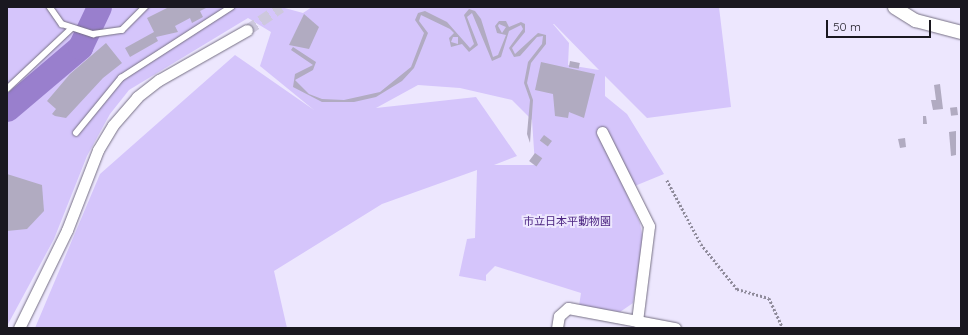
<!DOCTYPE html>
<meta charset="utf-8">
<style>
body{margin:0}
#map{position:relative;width:968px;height:335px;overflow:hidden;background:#ede7fe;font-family:Quicksand,"Noto Sans JP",sans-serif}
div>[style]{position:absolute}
.green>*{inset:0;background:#d5c5fb}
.river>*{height:25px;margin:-12.5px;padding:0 12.5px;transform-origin:12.5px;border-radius:12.5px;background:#997fcd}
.building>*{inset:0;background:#b1abc1;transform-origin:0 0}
.minor-tunnel>*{height:11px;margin-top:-5.5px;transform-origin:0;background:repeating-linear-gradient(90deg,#cdc8dd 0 11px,transparent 0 16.5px)}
.path>*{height:2.5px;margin-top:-1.25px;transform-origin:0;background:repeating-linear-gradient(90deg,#8f8b9b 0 2px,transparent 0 4px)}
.roads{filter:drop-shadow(0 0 1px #767084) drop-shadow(0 0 1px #767084)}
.service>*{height:5.5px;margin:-2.75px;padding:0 2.75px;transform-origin:2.75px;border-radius:2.75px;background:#fff}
.minor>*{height:11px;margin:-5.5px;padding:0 5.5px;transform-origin:5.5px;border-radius:5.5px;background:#fff}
.tertiary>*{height:13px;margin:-6.5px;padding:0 6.5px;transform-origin:6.5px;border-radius:6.5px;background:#fff}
span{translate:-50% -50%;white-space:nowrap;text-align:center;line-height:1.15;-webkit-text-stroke:4px #ede7fe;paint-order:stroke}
.park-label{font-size:11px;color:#4b2480}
.frame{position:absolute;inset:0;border:8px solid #1a1820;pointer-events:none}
.scale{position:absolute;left:826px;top:20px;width:105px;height:18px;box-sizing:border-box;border:2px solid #1a1820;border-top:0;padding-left:5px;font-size:12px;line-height:14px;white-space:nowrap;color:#1a1820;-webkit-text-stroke:3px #ede7fe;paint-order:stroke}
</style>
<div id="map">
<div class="green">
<div style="clip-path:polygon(evenodd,7px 7px,281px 7px,303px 13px,312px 7px,719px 7px,731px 107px,647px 118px,605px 76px,605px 96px,627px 114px,664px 174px,625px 190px,640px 223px,643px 240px,633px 303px,620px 312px,579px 306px,581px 293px,495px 266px,486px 275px,486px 281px,459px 276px,467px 239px,475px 238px,477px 170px,382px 204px,274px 271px,287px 328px,35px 328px,100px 174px,235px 55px,314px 110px,260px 66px,271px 32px,248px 18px,129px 90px,110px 114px,87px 156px,54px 239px,7px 326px,7px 7px,553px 24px,554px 24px,599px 70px,568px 65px,569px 43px,553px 24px,7px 7px,418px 85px,460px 88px,512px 100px,532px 120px,535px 165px,494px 165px,517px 156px,476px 97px,376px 108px,418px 85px)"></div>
</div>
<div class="river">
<div style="left:7px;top:109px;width:96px;rotate:-40.3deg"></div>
<div style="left:80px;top:47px;width:44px;rotate:-64.6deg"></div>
</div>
<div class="building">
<div style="clip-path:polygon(169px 7px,208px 7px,200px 11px,203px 17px,192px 23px,190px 18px,175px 26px,178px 32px,156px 37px,158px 41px,130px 57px,125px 48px,154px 32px,147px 18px)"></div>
<div style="clip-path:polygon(evenodd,469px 9px,475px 11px,481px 19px,493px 57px,498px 55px,506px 35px,497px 33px,495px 26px,499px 21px,506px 21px,509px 27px,521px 22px,525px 24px,525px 32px,512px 48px,515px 54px,538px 33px,546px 35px,546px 44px,531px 63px,527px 83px,533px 100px,530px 143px,527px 134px,530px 100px,524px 83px,528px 62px,542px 44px,543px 36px,537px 37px,520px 56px,514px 57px,509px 48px,523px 29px,521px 25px,509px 31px,501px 57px,492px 61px,472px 13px,467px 17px,478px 45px,469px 52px,462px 44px,451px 47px,449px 38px,454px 33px,450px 29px,421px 15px,419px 21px,428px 33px,414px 68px,402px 81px,376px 97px,354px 102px,322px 102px,293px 87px,295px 74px,313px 65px,291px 50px,293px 47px,316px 62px,313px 70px,295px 80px,309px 94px,322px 99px,344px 100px,380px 92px,411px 67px,424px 33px,415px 20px,418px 13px,425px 11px,447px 22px,470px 48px,474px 44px,464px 15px,469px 9px,499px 24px,506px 27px,502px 33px,498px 26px,499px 24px,469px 9px,453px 37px,458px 37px,458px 44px,451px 42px,453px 37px)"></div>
<div style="clip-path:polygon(304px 14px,319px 27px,309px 49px,289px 45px)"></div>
<div style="clip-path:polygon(106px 43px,122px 63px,103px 78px,66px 118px,55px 116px,52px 114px,56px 109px,47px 101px,70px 74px)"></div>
<div style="left:570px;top:61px;width:10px;height:6px;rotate:11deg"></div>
<div style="clip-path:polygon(541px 62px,595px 74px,584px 118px,569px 112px,568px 118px,555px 116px,553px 94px,535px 90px)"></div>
<div style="clip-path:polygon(940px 84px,943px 109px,933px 110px,931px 100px,936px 100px,934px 85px)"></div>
<div style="left:957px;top:107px;width:8px;height:7px;rotate:83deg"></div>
<div style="clip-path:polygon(923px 116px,926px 116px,927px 124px,923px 124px)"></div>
<div style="clip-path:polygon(956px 131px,956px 155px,951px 156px,949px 132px)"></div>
<div style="left:544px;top:135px;width:10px;height:7px;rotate:37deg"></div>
<div style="clip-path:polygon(905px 138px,906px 147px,900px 148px,898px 139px)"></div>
<div style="left:535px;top:153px;width:9px;height:10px;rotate:36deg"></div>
<div style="clip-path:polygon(7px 174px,42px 185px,44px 211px,27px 229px,7px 231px)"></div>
</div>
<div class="minor-tunnel">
<div style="left:247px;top:30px;width:41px;rotate:-34.1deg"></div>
</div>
<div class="path">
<div style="left:667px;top:180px;width:72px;rotate:62deg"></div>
<div style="left:701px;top:244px;width:58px;rotate:51.3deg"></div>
<div style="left:737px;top:289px;width:33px;rotate:16deg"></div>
<div style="left:769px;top:298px;width:33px;rotate:65deg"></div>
</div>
<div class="roads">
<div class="service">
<div style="left:50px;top:7px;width:21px;rotate:55deg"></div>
<div style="left:62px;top:24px;width:33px;rotate:18deg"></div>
<div style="left:93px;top:34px;width:29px;rotate:-8deg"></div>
<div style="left:122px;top:30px;width:33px;rotate:-45deg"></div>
<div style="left:7px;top:89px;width:88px;rotate:-43.2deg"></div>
<div style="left:76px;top:133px;width:71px;rotate:-50.7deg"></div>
<div style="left:121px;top:78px;width:131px;rotate:-32.8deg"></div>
</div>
<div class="minor">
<div style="left:602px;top:132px;width:105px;rotate:63.4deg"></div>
<div style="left:649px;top:226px;width:96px;rotate:97.2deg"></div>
<div style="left:19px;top:328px;width:109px;rotate:-63.9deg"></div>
<div style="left:67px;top:230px;width:86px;rotate:-68.8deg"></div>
<div style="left:98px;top:150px;width:29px;rotate:-59deg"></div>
<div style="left:113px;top:125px;width:37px;rotate:-49deg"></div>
<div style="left:137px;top:97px;width:28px;rotate:-38deg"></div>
<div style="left:159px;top:80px;width:101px;rotate:-29.6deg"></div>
<div style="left:557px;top:328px;width:12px;rotate:-81deg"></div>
<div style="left:559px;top:316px;width:12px;rotate:-42deg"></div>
<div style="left:568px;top:308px;width:109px;rotate:10.6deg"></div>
</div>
<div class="tertiary">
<div style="left:894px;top:7px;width:25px;rotate:32deg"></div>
<div style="left:915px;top:20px;width:48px;rotate:14.6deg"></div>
</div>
</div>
<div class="park-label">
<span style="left:567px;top:221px">市立日本平動物園</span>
</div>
<div class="frame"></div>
<div class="scale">50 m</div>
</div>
